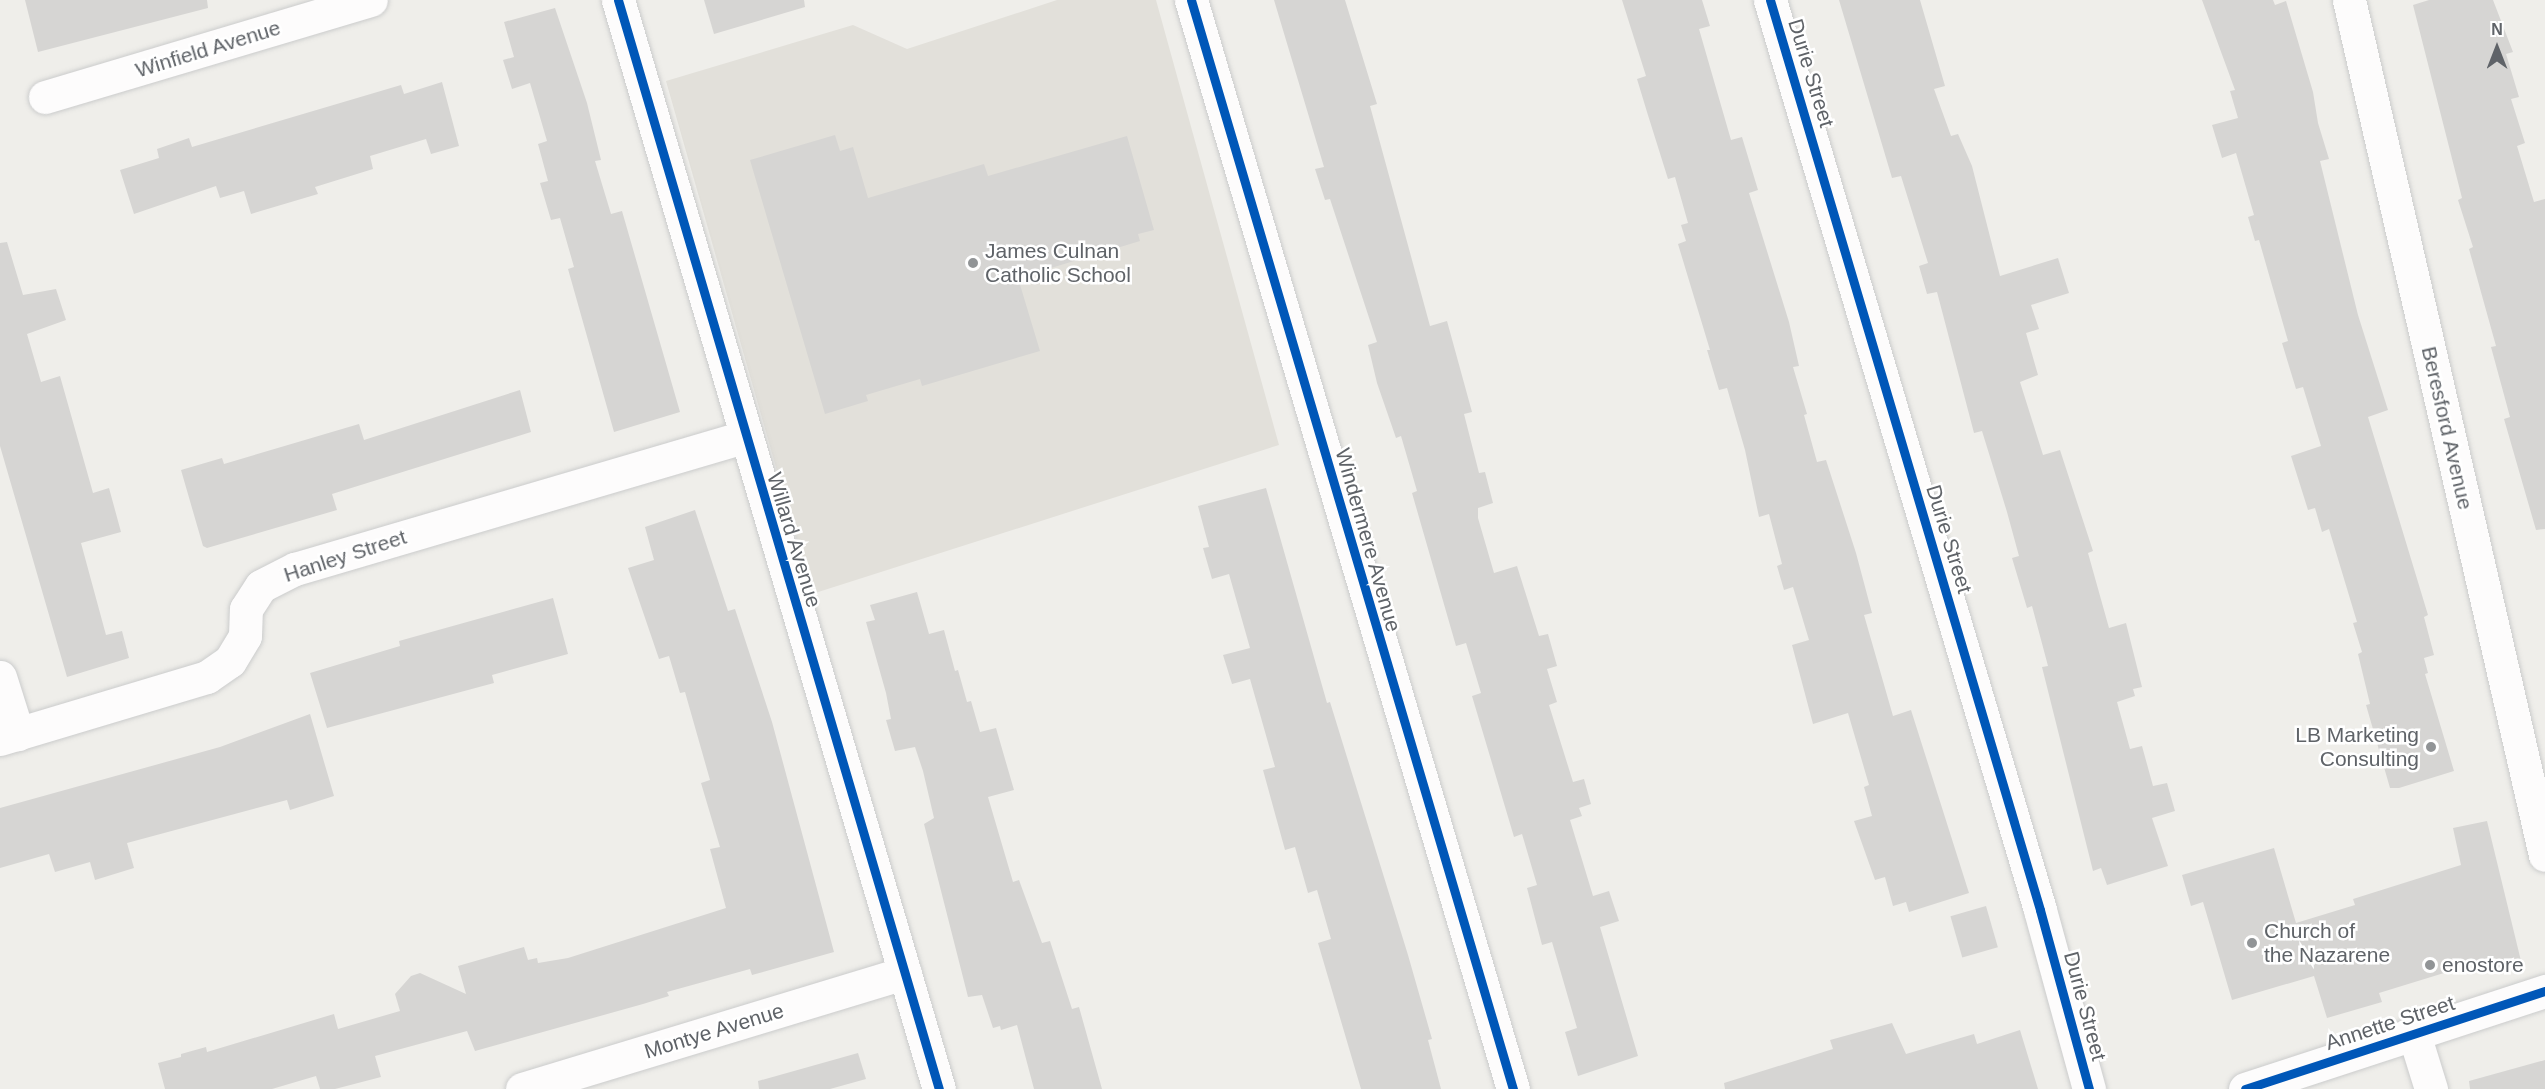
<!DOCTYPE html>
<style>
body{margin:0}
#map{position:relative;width:2545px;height:1089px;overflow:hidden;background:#efeeea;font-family:Arial,sans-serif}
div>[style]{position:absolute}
.education>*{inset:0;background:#e2e0da}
.building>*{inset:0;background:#d6d5d3;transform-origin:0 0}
.roads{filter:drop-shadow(0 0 2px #cbcccc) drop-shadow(0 0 2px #cbcccc)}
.minor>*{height:33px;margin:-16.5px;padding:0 16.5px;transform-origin:16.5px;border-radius:16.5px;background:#fdfcfc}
.cycleway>*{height:9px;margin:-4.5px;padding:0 4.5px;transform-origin:4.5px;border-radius:4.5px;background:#0057b8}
.dots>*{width:16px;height:16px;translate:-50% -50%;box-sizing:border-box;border:3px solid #fff;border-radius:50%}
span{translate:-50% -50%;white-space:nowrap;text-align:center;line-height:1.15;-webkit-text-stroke:5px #fff;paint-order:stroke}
.street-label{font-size:21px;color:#5f6368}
.poi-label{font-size:21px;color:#5f6368}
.left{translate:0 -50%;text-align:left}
.right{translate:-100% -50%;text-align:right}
.north{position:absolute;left:2467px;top:18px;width:60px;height:60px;-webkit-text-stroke:4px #fff;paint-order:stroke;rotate:0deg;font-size:16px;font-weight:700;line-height:24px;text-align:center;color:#5f6368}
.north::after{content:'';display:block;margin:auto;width:21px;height:27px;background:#5f6368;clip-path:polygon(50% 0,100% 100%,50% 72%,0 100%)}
</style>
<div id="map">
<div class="education">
<div style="clip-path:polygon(1057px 0,1156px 0,1279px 445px,812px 594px,666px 81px,853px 25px,907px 49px)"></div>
</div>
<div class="building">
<div style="clip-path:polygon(25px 0,207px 0,208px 8px,38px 52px)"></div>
<div style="clip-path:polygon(704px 0,804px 0,805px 7px,714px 34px)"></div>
<div style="clip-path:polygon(1274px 0,1345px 0,1377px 104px,1370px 106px,1430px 326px,1447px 321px,1472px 412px,1464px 414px,1479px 473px,1485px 472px,1493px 503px,1478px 508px,1478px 518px,1494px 573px,1517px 566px,1539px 636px,1548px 634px,1557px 666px,1547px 669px,1557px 702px,1549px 705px,1573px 782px,1584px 779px,1591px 804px,1579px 808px,1582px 816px,1570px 820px,1593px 896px,1609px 891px,1619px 921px,1600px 927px,1638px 1056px,1578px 1076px,1565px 1032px,1577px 1028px,1552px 942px,1542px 945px,1527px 888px,1537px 885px,1522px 834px,1514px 837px,1472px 696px,1481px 693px,1466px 643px,1456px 646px,1412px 493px,1417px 491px,1401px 436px,1396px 438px,1377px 383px,1368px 345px,1377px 342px,1330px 199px,1325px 200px,1315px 169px,1324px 167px)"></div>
<div style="clip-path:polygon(1622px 0,1702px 0,1710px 26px,1699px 29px,1731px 140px,1742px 137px,1758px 190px,1749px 193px,1789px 322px,1799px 366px,1793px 367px,1807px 414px,1804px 415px,1817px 462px,1826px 460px,1856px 553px,1872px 613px,1864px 615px,1893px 716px,1911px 710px,1969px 893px,1909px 912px,1906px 902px,1893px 906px,1885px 877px,1875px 880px,1854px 821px,1872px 816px,1864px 787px,1869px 785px,1848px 713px,1813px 724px,1792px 645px,1809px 640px,1793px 587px,1784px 590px,1777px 566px,1782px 564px,1769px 514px,1759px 517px,1745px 450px,1727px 388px,1719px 390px,1707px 350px,1710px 350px,1678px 244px,1686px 241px,1681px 225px,1688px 223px,1675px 177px,1668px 179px,1647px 112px,1637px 79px,1646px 76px)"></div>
<div style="clip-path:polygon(1839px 0,1920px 0,1945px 86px,1934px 89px,1951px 136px,1958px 134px,1972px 166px,2000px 276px,2058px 258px,2069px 293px,2031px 305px,2039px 329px,2026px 333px,2038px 375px,2020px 382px,2043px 455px,2060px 450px,2093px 551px,2088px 553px,2109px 628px,2126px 623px,2142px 687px,2133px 689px,2135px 696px,2117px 702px,2130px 749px,2142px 746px,2153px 786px,2167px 783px,2175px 811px,2152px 818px,2168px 866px,2107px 885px,2101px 868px,2093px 871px,2042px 667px,2048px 666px,2032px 606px,2027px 608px,2012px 558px,2019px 556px,2007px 512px,1982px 431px,1974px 433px,1937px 292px,1927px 294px,1919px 266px,1928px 263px,1901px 176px,1892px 178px)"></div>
<div style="clip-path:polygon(2202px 0,2273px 0,2275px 5px,2286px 1px,2313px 92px,2318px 123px,2329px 159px,2320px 161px,2358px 315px,2388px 410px,2368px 417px,2428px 615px,2424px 617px,2434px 655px,2424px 658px,2428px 673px,2425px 674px,2454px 771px,2399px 788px,2390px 788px,2366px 705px,2370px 704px,2358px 654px,2362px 652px,2353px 623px,2357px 622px,2329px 529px,2322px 532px,2315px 508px,2308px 510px,2291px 456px,2321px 446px,2303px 387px,2296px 389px,2282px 343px,2288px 341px,2259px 240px,2255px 241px,2248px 217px,2254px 215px,2236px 153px,2222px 158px,2212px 125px,2238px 118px,2230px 91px,2235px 90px)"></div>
<div style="clip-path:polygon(2429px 0,2493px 0,2513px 52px,2506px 54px,2519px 97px,2511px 99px,2525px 143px,2517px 146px,2534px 202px,2545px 199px,2545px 529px,2536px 530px,2504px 419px,2510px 417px,2491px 347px,2496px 346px,2469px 249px,2473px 247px,2458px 200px,2462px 198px,2413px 5px)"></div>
<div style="clip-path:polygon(555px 8px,587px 103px,601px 160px,595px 161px,611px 214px,622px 211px,680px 412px,614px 432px,568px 269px,574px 267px,560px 218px,551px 220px,540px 183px,548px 181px,538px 144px,547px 141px,530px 83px,512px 89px,503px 60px,514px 57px,504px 22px)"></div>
<div style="clip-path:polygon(442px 82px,459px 146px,431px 154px,426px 139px,370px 156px,373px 169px,315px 187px,318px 194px,251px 214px,244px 191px,220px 198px,216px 186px,134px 214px,120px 170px,159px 158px,157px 149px,189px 138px,192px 147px,401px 85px,404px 94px)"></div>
<div style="clip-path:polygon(835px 135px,840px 151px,853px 147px,868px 198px,984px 164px,988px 176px,1127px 136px,1154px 230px,1138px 234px,1140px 241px,1018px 278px,1040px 351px,922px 386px,920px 379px,866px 395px,868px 401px,825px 414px,750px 160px)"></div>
<div style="clip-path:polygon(7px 242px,23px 295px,56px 289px,66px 320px,27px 334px,41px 382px,60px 376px,93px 493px,109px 488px,121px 532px,81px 543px,106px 635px,122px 631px,129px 658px,67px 677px,0 446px,0 243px)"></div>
<div style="clip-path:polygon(520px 390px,531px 432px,332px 494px,337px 510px,207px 548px,203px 546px,181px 470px,222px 458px,224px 464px,359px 424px,364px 440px)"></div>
<div style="clip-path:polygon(1266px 488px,1327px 703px,1330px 702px,1408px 955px,1432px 1039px,1428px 1040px,1441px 1089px,1361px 1089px,1318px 943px,1331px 939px,1317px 890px,1308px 893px,1295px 847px,1285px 850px,1263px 770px,1275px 767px,1250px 679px,1232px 684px,1223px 655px,1250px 648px,1229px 574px,1212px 579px,1203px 548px,1209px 547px,1198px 506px)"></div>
<div style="clip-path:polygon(695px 510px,728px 611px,735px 609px,772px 722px,834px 952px,752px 975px,750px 969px,667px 992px,669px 996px,643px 1004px,475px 1051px,467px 1031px,375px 1056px,381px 1077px,335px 1089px,320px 1089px,316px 1076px,272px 1089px,165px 1089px,158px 1063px,181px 1057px,181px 1054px,206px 1047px,207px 1052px,334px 1014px,338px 1029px,400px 1011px,395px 994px,411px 976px,420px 973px,466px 994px,458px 966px,524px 947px,528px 960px,537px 958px,538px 963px,568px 958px,726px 908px,710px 849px,720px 847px,701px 783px,710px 780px,685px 692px,680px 693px,669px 656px,659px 659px,628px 568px,654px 560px,645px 527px)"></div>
<div style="clip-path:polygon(917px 592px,929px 634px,944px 630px,955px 671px,958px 670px,967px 702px,971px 701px,980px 732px,996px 728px,1014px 790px,988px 797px,1013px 882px,1019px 880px,1042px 943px,1050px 941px,1072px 1009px,1079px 1007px,1102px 1089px,1034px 1089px,1017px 1025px,1001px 1030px,1000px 1026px,993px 1028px,982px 995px,968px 997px,924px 824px,934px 818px,923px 771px,915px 747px,895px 751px,886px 720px,891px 719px,886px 693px,866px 622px,875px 620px,870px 605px)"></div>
<div style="clip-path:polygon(553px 598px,568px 654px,492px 675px,494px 683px,327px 728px,310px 673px,400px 646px,399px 641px)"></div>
<div style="clip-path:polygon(310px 714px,334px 796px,290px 810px,287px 800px,127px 843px,134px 868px,95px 880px,90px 862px,55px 872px,49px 854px,0 868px,0 808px,220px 747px)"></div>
<div style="clip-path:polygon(2487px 821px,2521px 961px,2486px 971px,2483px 961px,2379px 993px,2382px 1002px,2327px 1018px,2314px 976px,2232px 1000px,2203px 902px,2191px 906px,2182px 875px,2274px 848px,2296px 923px,2355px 905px,2353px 899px,2461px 865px,2453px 828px)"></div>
<div style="left:1986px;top:906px;width:43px;height:37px;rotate:74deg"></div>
<div style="clip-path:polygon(1892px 1023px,1906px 1054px,1974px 1034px,1977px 1044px,2020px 1030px,2038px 1089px,1725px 1089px,1724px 1083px,1833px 1049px,1830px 1040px)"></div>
<div style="clip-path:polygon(858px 1053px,866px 1079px,830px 1089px,759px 1089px,758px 1081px)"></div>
<div style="clip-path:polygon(2545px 1060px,2545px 1089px,2470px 1089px,2469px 1081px)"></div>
</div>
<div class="roads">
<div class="minor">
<div style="left:618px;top:0;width:1135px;rotate:73.58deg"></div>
<div style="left:1191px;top:0;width:1136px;rotate:73.53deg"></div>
<div style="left:1770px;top:0;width:949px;rotate:73.47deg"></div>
<div style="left:2040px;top:910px;width:186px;rotate:74.7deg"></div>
<div style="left:2349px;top:0;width:877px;rotate:77.09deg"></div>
<div style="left:45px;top:97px;width:340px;rotate:-16.6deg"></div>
<div style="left:0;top:677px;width:60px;rotate:72.5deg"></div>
<div style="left:0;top:739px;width:216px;rotate:-16.7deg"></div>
<div style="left:207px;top:677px;width:28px;rotate:-35deg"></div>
<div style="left:230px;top:661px;width:29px;rotate:-59deg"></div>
<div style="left:245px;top:636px;width:27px;rotate:-88deg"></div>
<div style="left:246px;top:609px;width:27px;rotate:-57deg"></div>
<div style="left:261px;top:586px;width:38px;rotate:-27deg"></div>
<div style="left:295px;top:569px;width:468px;rotate:-16.4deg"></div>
<div style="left:2414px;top:1034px;width:58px;rotate:72.8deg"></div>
<div style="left:522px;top:1089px;width:400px;rotate:-16.9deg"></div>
<div style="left:2245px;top:1089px;width:316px;rotate:-18.1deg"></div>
</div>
</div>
<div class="cycleway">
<div style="left:618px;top:0;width:1135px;rotate:73.58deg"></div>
<div style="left:1191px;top:0;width:1136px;rotate:73.53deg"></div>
<div style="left:1770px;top:0;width:949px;rotate:73.47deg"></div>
<div style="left:2040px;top:910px;width:186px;rotate:74.7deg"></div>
<div style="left:2245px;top:1089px;width:316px;rotate:-18.1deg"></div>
</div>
<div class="dots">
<div style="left:973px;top:263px;background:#919496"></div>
<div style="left:2431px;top:747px;background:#919496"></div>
<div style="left:2252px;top:943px;background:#919496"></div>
<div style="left:2430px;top:965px;background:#919496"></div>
</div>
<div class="street-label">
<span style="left:208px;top:49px;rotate:-17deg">Winfield Avenue</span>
<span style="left:1811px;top:73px;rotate:73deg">Durie Street</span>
<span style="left:2447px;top:428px;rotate:77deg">Beresford Avenue</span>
<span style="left:1949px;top:539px;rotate:73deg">Durie Street</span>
<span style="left:794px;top:540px;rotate:73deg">Willard Avenue</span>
<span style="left:1368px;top:540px;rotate:74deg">Windermere Avenue</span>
<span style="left:345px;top:556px;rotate:-18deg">Hanley Street</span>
<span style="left:2085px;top:1006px;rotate:75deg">Durie Street</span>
<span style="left:2390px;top:1023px;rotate:-18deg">Annette Street</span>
<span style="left:714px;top:1031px;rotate:-17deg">Montye Avenue</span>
</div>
<div class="poi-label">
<span class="left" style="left:985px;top:263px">James Culnan<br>Catholic School</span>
<span class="right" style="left:2419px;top:747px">LB Marketing<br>Consulting</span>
<span class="left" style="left:2264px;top:943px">Church of<br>the Nazarene</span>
<span class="left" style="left:2442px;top:965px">enostore</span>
</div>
<div class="north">N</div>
</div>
